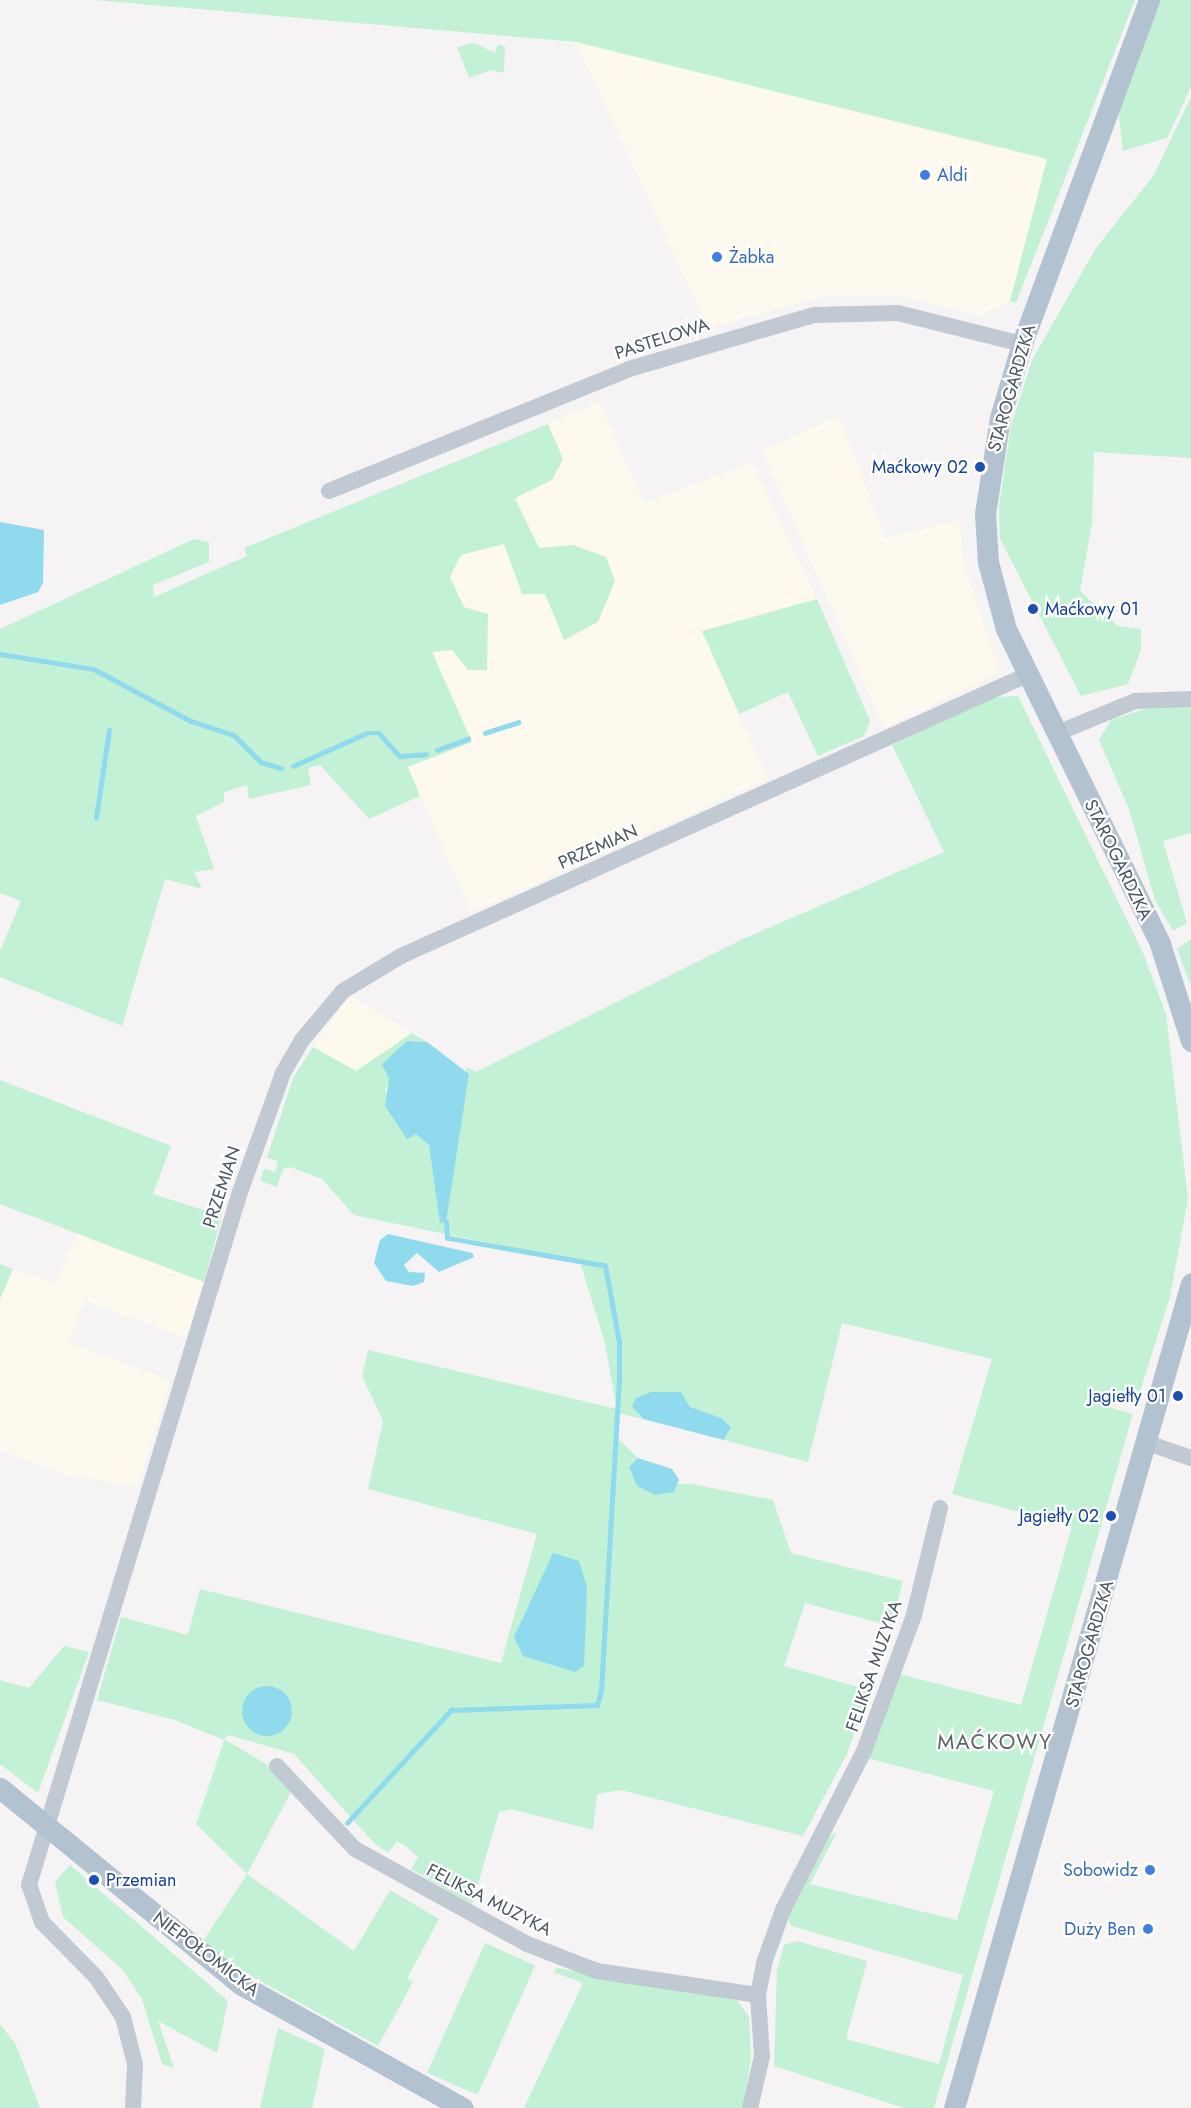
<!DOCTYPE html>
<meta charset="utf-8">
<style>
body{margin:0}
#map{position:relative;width:1191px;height:2108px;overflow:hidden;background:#f5f3f3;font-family:Jost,sans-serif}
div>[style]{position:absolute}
.commercial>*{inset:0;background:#fdf9ef}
.green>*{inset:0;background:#c3f1d5;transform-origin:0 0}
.water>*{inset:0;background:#90daee}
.round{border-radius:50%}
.stream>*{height:4.5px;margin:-2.25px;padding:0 2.25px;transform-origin:2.25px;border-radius:2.25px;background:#90daee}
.minor>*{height:16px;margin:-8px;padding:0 8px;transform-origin:8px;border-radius:8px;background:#c1cad2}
.major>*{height:21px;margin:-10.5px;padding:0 10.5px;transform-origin:10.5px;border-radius:10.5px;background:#b3c2d1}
.dots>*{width:16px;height:16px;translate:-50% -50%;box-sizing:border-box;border:3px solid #fff;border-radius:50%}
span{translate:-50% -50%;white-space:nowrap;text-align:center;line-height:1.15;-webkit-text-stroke:4.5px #fff;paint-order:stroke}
.shop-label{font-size:18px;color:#366cbe}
.left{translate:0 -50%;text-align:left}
.right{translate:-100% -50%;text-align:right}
.street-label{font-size:18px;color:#4a5661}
.transit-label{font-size:18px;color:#164399}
.quarter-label{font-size:21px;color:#5f6368;letter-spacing:1.5px}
</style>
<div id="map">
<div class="commercial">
<div style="clip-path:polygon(576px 42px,1047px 159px,1010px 301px,979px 316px,905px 297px,822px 297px,708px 328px)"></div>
<div style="clip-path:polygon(599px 402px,644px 503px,752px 462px,817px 599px,702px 632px,768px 779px,471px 913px,408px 767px,472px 742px,364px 501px)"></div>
<div style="clip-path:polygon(839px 416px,885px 538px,960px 520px,963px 560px,999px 673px,884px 728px,762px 450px)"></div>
<div style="clip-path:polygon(349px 995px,412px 1033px,356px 1072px,313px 1047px)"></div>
<div style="clip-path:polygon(77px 1234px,204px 1282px,186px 1338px,85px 1301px,69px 1343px,170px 1380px,138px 1487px,71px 1476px,0 1451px,0 1299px,13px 1269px,56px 1284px)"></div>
</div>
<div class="green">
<div style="clip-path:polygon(94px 0,1135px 0,1016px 303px,1010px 301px,1047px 159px,576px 42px)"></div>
<div style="clip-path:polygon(1161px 0,1191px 0,1191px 87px,1167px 138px,1123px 151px,1118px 109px)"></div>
<div style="clip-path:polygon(474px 43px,495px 53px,498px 44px,505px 46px,504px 73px,491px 70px,469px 78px,457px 47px)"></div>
<div style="clip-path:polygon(1191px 97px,1191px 458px,1094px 452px,1092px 523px,1080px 591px,1118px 626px,1141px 629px,1141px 650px,1128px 684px,1081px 696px,1000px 539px,999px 506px,1011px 426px,1032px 360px,1096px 248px,1154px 175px)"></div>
<div style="clip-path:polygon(548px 424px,563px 459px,552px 480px,515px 498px,539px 548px,573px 545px,606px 557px,615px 581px,598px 622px,564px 640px,545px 594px,522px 594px,504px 544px,461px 555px,450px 577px,464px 607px,488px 614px,487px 670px,468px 670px,452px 650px,432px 652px,472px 742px,408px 767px,420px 796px,369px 819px,320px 765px,308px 768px,311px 785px,249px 799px,247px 785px,224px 792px,224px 802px,196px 816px,214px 869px,194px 872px,202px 889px,165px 879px,122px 1026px,0 977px,0 951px,21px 901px,0 893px,0 629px,194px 539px,209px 542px,209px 562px,153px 585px,154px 597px,247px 556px,244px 548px)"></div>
<div style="clip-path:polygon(817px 599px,870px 721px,864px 736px,818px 756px,788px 692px,739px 714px,702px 631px)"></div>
<div style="clip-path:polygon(1018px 696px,1144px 955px,1166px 1014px,1188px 1199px,1170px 1297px,1136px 1404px,1097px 1396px,1095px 1403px,1133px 1414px,934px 2108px,904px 2108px,774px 2066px,777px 1970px,784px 1945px,797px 1941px,867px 1961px,846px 2039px,939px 2064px,963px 1975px,791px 1926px,788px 1918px,829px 1837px,837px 1832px,810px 1884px,957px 1920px,994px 1791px,867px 1758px,899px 1674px,1021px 1705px,1072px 1526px,952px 1494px,992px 1359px,842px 1323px,808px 1462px,724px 1440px,731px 1427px,689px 1407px,638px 1414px,643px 1419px,617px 1413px,617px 1438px,638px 1458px,629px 1467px,674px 1492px,677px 1484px,691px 1484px,773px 1500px,791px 1553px,903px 1581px,891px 1626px,805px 1603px,784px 1666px,869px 1690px,847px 1754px,803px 1836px,621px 1790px,597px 1794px,593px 1830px,511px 1809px,499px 1812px,472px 1905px,411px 1869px,418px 1857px,407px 1847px,397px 1841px,388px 1853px,374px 1843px,294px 1754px,229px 1735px,224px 1739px,266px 1764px,291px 1792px,247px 1874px,354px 1951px,390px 1890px,439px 1919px,407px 1979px,413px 1982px,378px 2046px,246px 1973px,203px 1941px,247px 1874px,196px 1824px,224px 1740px,175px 1720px,97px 1700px,121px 1617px,188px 1635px,200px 1589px,501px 1663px,537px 1534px,368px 1489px,383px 1421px,362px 1376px,368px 1350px,617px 1409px,604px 1340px,580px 1262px,354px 1215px,322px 1179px,290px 1167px,283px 1169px,277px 1187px,260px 1181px,264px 1169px,275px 1172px,278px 1161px,267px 1158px,293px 1078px,313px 1047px,356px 1071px,412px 1033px,427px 1042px,407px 1041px,385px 1091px,429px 1145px,445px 1222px,467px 1067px,476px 1072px,743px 939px,944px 852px,892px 745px,993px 697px)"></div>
<div style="clip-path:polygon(1159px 704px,1191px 706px,1191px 833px,1163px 841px,1187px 923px,1173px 931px,1155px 900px,1129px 809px,1099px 740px,1111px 720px)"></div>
<div style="clip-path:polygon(1191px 939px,1191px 986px,1177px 949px)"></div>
<div style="clip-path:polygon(0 1080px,171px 1146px,153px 1194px,216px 1214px,223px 1211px,204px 1282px,0 1204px)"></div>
<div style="clip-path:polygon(0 1264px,13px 1269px,0 1299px)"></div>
<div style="clip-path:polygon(64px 1646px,89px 1652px,38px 1793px,0 1764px,0 1680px,29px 1688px)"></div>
<div style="clip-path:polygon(70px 1865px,228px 2001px,217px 2053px,158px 2021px,174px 2068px,162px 2064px,142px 1999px,123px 1970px,63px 1917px,55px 1882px)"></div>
<div style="left:485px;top:1943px;width:55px;height:142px;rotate:24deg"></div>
<div style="clip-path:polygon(557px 1968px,737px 2000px,749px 2017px,751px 2059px,743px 2108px,524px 2108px,583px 1983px,553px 1972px)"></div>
<div style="clip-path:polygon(0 2024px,16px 2045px,40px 2108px,0 2108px)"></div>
<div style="clip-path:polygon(278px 2028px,325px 2049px,312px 2108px,260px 2108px)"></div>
</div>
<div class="water">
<div style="clip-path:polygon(0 522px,44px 530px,43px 583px,38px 592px,0 605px)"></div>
<div style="clip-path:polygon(407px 1041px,427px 1042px,469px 1074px,446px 1222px,440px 1223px,429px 1145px,416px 1134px,407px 1139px,385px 1106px,389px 1079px,382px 1064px)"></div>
<div style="clip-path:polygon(388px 1234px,472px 1253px,474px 1257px,439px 1272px,417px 1253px,404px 1265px,409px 1272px,425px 1273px,424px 1282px,413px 1286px,386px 1281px,374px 1263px,380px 1240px)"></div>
<div style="clip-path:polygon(651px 1392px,681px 1392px,690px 1407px,721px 1418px,731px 1427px,724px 1440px,643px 1419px,632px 1406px,636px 1398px)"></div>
<div style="clip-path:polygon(638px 1458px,672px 1469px,679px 1480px,674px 1492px,655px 1495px,637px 1486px,629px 1467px)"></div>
<div style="clip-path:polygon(553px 1553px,579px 1561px,587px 1587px,584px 1666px,575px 1672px,523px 1656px,514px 1637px)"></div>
<div class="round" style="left:242px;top:1686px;width:50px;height:50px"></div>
</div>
<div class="stream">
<div style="left:0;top:654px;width:95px;rotate:9.1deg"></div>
<div style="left:94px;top:669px;width:110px;rotate:28.2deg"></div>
<div style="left:191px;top:721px;width:45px;rotate:18deg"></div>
<div style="left:234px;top:735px;width:38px;rotate:45deg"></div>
<div style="left:261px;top:762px;width:21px;rotate:17deg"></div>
<div style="left:485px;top:733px;width:35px;rotate:-18deg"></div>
<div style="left:437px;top:750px;width:33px;rotate:-20deg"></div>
<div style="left:293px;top:766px;width:81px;rotate:-24deg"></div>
<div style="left:367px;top:733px;width:12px"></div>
<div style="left:379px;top:733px;width:31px;rotate:48deg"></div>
<div style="left:400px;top:756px;width:26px;rotate:-4deg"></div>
<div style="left:96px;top:818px;width:89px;rotate:-81.6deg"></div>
<div style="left:347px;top:1823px;width:154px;rotate:-47.4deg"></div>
<div style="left:451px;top:1710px;width:146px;rotate:-2deg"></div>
<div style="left:597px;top:1705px;width:15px;rotate:-74deg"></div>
<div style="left:601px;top:1691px;width:317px;rotate:-86.7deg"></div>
<div style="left:619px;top:1375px;width:33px;rotate:-90deg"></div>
<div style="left:619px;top:1342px;width:77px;rotate:-100.4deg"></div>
<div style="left:605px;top:1266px;width:160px;rotate:-170deg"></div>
<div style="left:447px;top:1238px;width:16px;rotate:-94deg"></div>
</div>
<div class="minor">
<div style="left:329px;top:491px;width:324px;rotate:-22.1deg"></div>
<div style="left:629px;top:369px;width:193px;rotate:-16.3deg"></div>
<div style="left:814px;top:315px;width:84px;rotate:-1.4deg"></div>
<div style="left:898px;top:313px;width:128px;rotate:14deg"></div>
<div style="left:1055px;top:734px;width:87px;rotate:-22.4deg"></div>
<div style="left:1135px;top:701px;width:56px;rotate:-2deg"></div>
<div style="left:1145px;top:1442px;width:49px;rotate:19.2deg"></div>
<div style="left:277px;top:1766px;width:114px;rotate:46.8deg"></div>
<div style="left:355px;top:1849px;width:196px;rotate:28.9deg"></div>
<div style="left:527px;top:1944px;width:75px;rotate:21.1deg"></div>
<div style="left:597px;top:1971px;width:163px;rotate:8.5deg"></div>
<div style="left:133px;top:2108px;width:44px;rotate:-87.4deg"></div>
<div style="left:135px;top:2064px;width:49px;rotate:-104.3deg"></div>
<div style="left:123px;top:2017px;width:48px;rotate:-124deg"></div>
<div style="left:96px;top:1977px;width:77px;rotate:-134.5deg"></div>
<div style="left:42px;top:1922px;width:39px;rotate:-109deg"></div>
<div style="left:29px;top:1885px;width:724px;rotate:-73.07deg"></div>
<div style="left:240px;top:1192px;width:127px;rotate:-70.1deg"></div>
<div style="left:283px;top:1073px;width:38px;rotate:-60deg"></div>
<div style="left:302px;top:1040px;width:64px;rotate:-50.1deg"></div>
<div style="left:343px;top:991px;width:68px;rotate:-31.1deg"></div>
<div style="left:401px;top:956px;width:684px;rotate:-24.17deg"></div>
<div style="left:750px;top:2108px;width:53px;rotate:-77deg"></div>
<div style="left:762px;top:2056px;width:61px;rotate:-93.8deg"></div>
<div style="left:758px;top:1995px;width:33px;rotate:-79deg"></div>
<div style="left:764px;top:1963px;width:56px;rotate:-70.3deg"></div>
<div style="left:783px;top:1910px;width:178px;rotate:-63deg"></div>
<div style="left:864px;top:1751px;width:145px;rotate:-69.8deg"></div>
<div style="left:914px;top:1615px;width:110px;rotate:-76.3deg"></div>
</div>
<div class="major">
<div style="left:1149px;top:0;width:367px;rotate:110.3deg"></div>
<div style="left:1022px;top:344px;width:77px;rotate:106.6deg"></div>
<div style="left:1000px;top:418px;width:97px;rotate:98.9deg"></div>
<div style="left:985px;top:514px;width:48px;rotate:86.4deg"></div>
<div style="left:988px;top:562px;width:69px;rotate:75deg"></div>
<div style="left:1006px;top:629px;width:351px;rotate:63.9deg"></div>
<div style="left:1160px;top:944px;width:102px;rotate:72.3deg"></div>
<div style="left:0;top:1788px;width:310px;rotate:39.2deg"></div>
<div style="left:240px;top:1984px;width:255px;rotate:29.1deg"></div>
<div style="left:954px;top:2108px;width:858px;rotate:-73.97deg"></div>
</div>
<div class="dots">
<div style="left:925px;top:175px;background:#3f7fe0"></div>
<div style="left:717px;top:257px;background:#3f7fe0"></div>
<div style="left:980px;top:467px;background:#1a4fb4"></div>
<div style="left:1033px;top:609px;background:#1a4fb4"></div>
<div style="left:1178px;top:1396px;background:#1a4fb4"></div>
<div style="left:1111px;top:1516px;background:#1a4fb4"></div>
<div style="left:1150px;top:1870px;background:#3f7fe0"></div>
<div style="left:94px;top:1880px;background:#1a4fb4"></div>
<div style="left:1148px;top:1929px;background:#3f7fe0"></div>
</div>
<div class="shop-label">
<span class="left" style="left:937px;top:175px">Aldi</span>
<span class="left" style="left:729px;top:257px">Żabka</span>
<span class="right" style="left:1138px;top:1870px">Sobowidz</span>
<span class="right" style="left:1136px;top:1929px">Duży Ben</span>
</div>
<div class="street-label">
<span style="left:662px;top:339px;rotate:-18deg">PASTELOWA</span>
<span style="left:1012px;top:388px;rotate:-74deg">STAROGARDZKA</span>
<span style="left:598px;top:847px;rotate:-24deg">PRZEMIAN</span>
<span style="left:1118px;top:860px;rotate:64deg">STAROGARDZKA</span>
<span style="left:222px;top:1187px;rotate:-72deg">PRZEMIAN</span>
<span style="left:1090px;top:1644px;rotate:-74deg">STAROGARDZKA</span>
<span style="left:874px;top:1666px;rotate:-71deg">FELIKSA MUZYKA</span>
<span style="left:489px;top:1900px;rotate:27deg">FELIKSA MUZYKA</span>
<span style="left:206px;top:1954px;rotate:37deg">NIEPOŁOMICKA</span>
</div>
<div class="transit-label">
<span class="right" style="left:968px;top:467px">Maćkowy 02</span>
<span class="left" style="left:1045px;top:609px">Maćkowy 01</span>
<span class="right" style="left:1166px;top:1396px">Jagiełły 01</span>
<span class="right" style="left:1099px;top:1516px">Jagiełły 02</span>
<span class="left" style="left:106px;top:1880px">Przemian</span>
</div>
<div class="quarter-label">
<span style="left:995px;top:1742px">MAĆKOWY</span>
</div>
</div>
